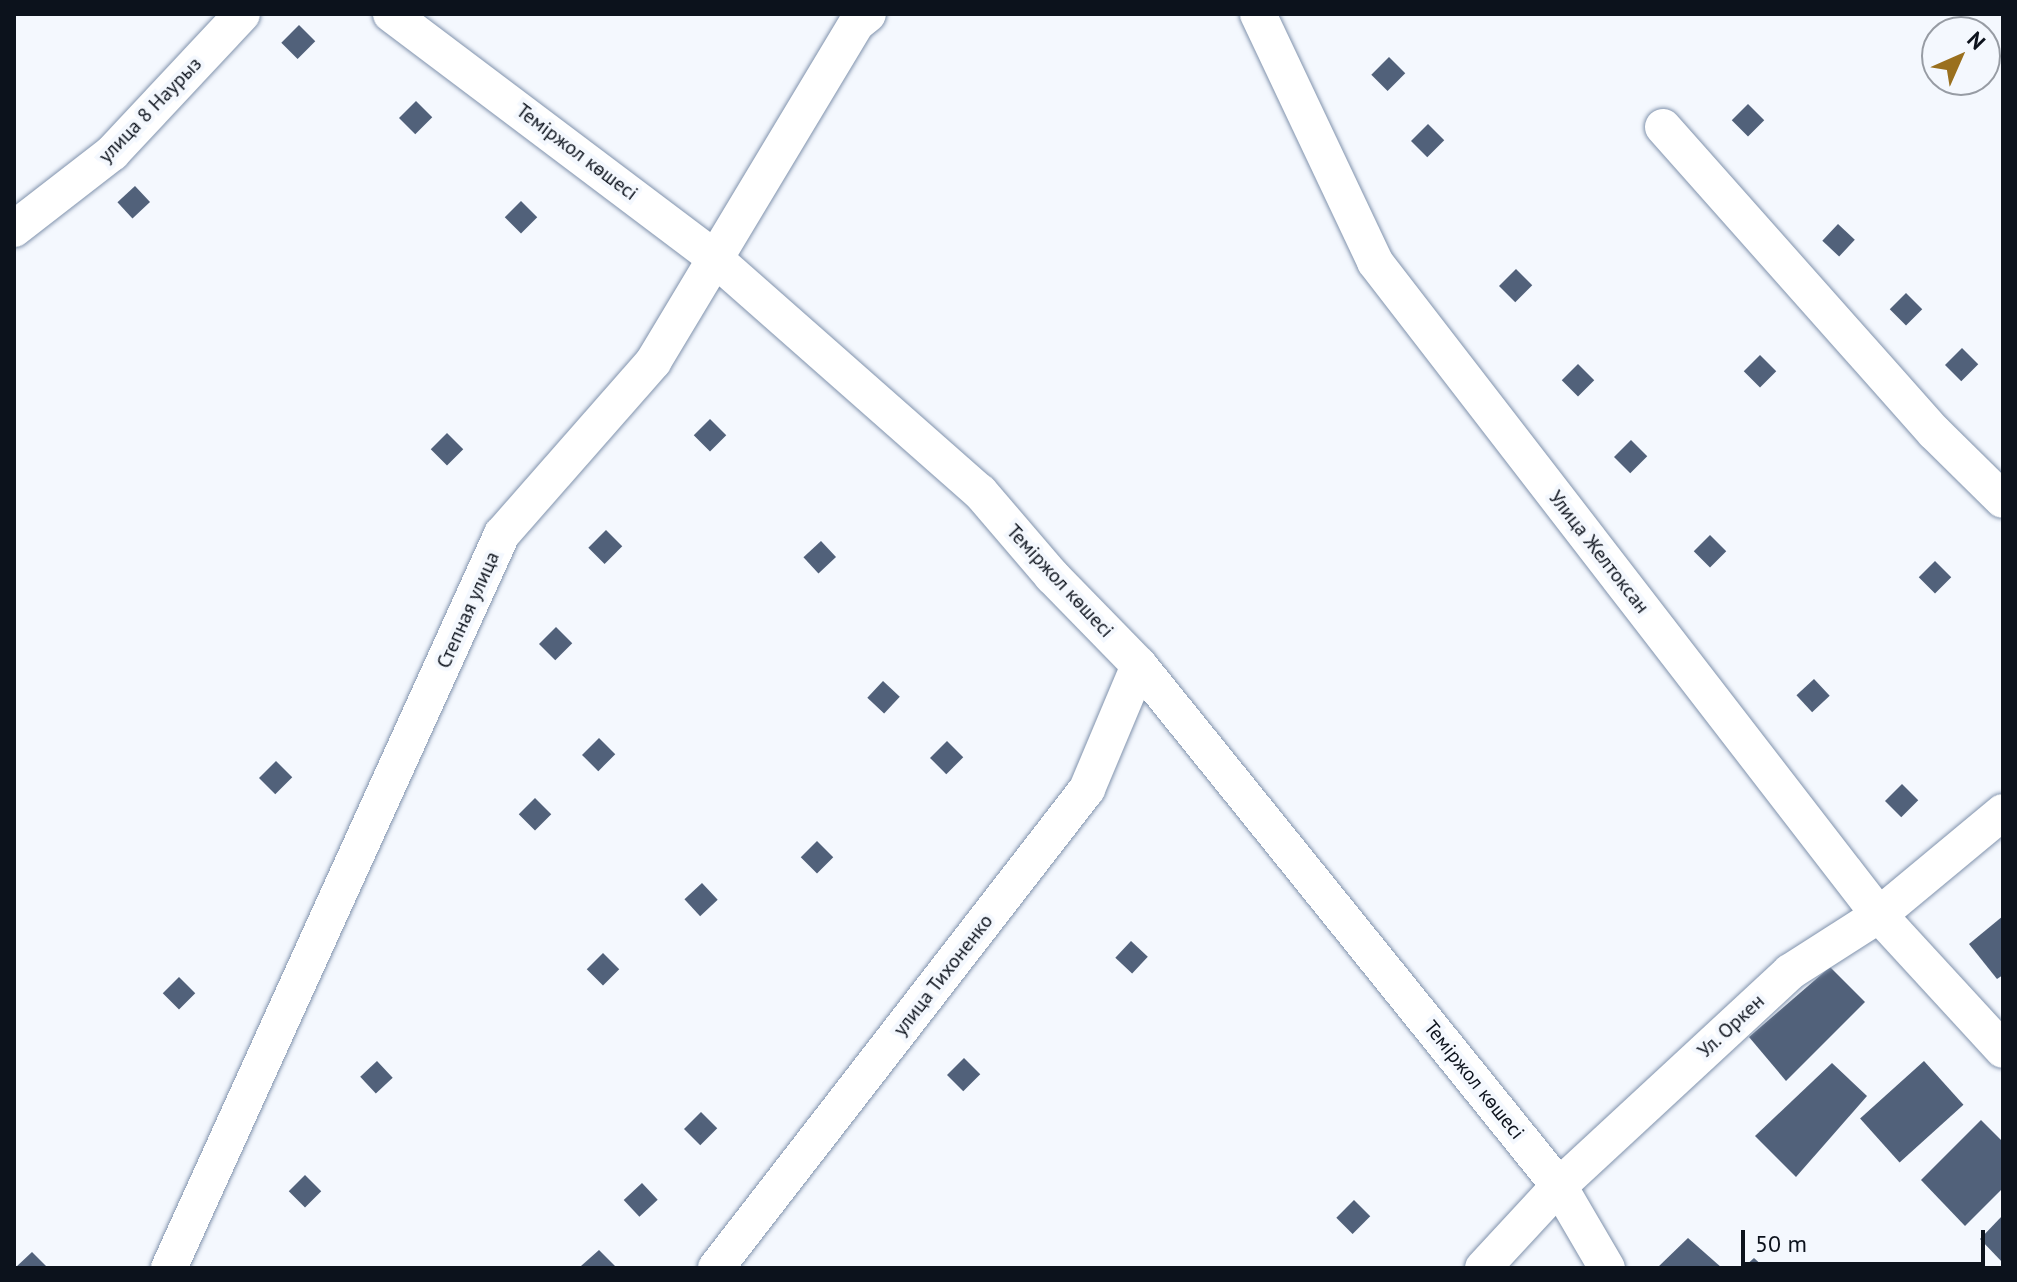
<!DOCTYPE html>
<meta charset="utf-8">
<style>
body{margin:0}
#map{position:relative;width:2017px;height:1282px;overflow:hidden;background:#f4f8fe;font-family:"PT Sans",sans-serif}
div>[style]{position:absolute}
.building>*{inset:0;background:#51617a;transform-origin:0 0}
.roads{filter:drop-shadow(0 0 2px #8092ac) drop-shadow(0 0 2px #8092ac)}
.street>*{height:36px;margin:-18px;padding:0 18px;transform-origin:18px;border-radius:18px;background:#fff}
span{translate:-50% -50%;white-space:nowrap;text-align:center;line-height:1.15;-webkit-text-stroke:8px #f4f8fe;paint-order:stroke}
.street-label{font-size:20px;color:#0c121c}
.frame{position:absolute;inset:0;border:16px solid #0c121c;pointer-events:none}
.north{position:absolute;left:1921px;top:16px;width:80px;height:80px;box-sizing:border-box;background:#f4f8fe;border:2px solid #979ca4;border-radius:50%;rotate:45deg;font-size:22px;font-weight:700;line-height:32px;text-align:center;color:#0c121c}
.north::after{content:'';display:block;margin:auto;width:28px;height:36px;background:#9a701e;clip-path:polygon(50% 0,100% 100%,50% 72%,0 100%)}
.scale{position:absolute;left:1741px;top:1230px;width:244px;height:36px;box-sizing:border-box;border:4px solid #0c121c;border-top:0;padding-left:10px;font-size:24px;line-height:28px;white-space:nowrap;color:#0c121c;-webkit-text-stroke:6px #f4f8fe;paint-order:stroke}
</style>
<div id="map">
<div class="building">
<div style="left:299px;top:25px;width:23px;height:25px;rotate:45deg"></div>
<div style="left:1389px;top:57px;width:23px;height:25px;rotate:45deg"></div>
<div style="left:416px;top:101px;width:23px;height:24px;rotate:45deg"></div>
<div style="left:1748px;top:104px;width:23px;height:23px;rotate:45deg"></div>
<div style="left:1428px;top:124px;width:23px;height:24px;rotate:45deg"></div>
<div style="left:135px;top:186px;width:22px;height:24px;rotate:47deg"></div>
<div style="left:521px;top:201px;width:23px;height:23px;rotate:45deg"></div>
<div style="left:1838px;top:224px;width:23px;height:23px;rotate:43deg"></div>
<div style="left:1516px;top:269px;width:23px;height:24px;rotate:45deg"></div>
<div style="left:1906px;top:293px;width:23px;height:23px;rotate:45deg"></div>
<div style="left:1962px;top:348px;width:23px;height:24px;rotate:45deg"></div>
<div style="left:1760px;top:355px;width:23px;height:23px;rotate:45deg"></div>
<div style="left:1578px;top:364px;width:23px;height:23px;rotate:45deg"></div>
<div style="left:710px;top:419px;width:23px;height:23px;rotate:45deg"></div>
<div style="left:447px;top:433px;width:23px;height:23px;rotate:45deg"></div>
<div style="left:1631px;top:440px;width:23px;height:24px;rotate:45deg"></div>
<div style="left:606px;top:530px;width:23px;height:25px;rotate:45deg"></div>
<div style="left:1710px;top:535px;width:23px;height:23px;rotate:45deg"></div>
<div style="left:821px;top:541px;width:22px;height:24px;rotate:47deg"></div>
<div style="left:1935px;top:561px;width:23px;height:23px;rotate:45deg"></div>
<div style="left:556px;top:627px;width:23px;height:24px;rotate:45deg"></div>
<div style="left:1814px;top:679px;width:23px;height:24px;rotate:47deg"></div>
<div style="left:883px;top:681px;width:23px;height:23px;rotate:43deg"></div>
<div style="left:599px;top:738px;width:23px;height:24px;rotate:45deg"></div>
<div style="left:947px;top:741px;width:23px;height:24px;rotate:45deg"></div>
<div style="left:276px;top:761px;width:23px;height:24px;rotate:45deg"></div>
<div style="left:1902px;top:784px;width:23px;height:24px;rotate:45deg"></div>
<div style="left:535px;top:798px;width:23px;height:23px;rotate:45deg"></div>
<div style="left:817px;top:841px;width:23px;height:23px;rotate:45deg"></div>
<div style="left:702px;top:883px;width:23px;height:24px;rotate:47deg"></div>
<div style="clip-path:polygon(2003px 916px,2003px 975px,1997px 979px,1969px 944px)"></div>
<div style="left:1131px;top:941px;width:23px;height:23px;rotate:43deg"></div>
<div style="left:603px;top:953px;width:23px;height:23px;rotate:45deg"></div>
<div style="clip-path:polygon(1830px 967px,1865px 1002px,1786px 1081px,1749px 1037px)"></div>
<div style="left:179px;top:977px;width:23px;height:23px;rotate:45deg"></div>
<div style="left:964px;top:1058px;width:23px;height:24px;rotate:45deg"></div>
<div style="left:377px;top:1061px;width:23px;height:23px;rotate:47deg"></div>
<div style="left:1924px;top:1061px;width:59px;height:86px;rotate:48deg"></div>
<div style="clip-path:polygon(1832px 1063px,1867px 1096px,1796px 1177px,1755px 1136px)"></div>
<div style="left:701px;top:1112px;width:23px;height:24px;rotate:45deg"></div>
<div style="clip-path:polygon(1981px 1120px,2003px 1142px,2003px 1188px,1965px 1226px,1921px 1180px)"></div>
<div style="left:305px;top:1175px;width:23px;height:23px;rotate:45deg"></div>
<div style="left:642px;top:1183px;width:23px;height:25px;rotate:47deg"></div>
<div style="left:1354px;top:1200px;width:23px;height:25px;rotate:45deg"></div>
<div style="clip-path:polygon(2003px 1215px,2003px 1263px,1980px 1239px)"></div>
<div style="clip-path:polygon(1688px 1238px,1722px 1268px,1657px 1268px)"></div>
<div style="clip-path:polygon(599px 1250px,615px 1266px,584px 1268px,581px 1266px)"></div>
<div style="clip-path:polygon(32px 1252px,48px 1268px,15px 1268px)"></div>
<div style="clip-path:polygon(1754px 1258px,1765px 1268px,1743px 1268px)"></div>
</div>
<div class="roads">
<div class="street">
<div style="left:391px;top:14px;width:403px;rotate:37deg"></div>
<div style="left:713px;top:257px;width:356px;rotate:41.4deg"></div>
<div style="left:980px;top:492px;width:111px;rotate:49.4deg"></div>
<div style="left:1052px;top:576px;width:124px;rotate:45.7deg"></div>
<div style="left:1139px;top:665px;width:669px;rotate:51.13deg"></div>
<div style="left:1559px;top:1186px;width:95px;rotate:59.7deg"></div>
<div style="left:1258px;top:14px;width:274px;rotate:64.7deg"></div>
<div style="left:1375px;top:262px;width:825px;rotate:52.34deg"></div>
<div style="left:1879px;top:915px;width:183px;rotate:47.4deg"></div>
<div style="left:1663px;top:127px;width:409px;rotate:48.4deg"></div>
<div style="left:1935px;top:433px;width:95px;rotate:44.6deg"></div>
<div style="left:14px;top:229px;width:124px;rotate:-37.8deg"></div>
<div style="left:112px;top:153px;width:190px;rotate:-46.9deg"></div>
<div style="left:169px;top:1268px;width:806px;rotate:-65.6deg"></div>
<div style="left:502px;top:534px;width:229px;rotate:-48.7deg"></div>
<div style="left:653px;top:362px;width:396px;rotate:-59deg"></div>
<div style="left:857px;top:23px;width:14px;rotate:-39deg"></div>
<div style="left:716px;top:1268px;width:606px;rotate:-52.24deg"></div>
<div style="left:1087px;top:789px;width:134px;rotate:-67.2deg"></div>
<div style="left:1483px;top:1268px;width:112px;rotate:-47.2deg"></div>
<div style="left:1559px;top:1186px;width:315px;rotate:-42.8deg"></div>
<div style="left:1790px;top:972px;width:106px;rotate:-32.6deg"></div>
<div style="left:1879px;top:915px;width:161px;rotate:-39.7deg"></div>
</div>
</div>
<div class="street-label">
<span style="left:150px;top:110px;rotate:-46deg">улица 8 Наурыз</span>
<span style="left:577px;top:152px;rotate:37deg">Теміржол көшесі</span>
<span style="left:1599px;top:552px;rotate:52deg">Улица Желтоксан</span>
<span style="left:1060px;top:581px;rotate:47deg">Теміржол көшесі</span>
<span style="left:468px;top:610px;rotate:-66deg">Степная улица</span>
<span style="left:943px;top:975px;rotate:-52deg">улица Тихоненко</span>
<span style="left:1731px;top:1026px;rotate:-43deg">Ул. Оркен</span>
<span style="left:1474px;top:1080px;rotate:51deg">Теміржол көшесі</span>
</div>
<div class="frame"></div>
<div class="north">N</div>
<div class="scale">50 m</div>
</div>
